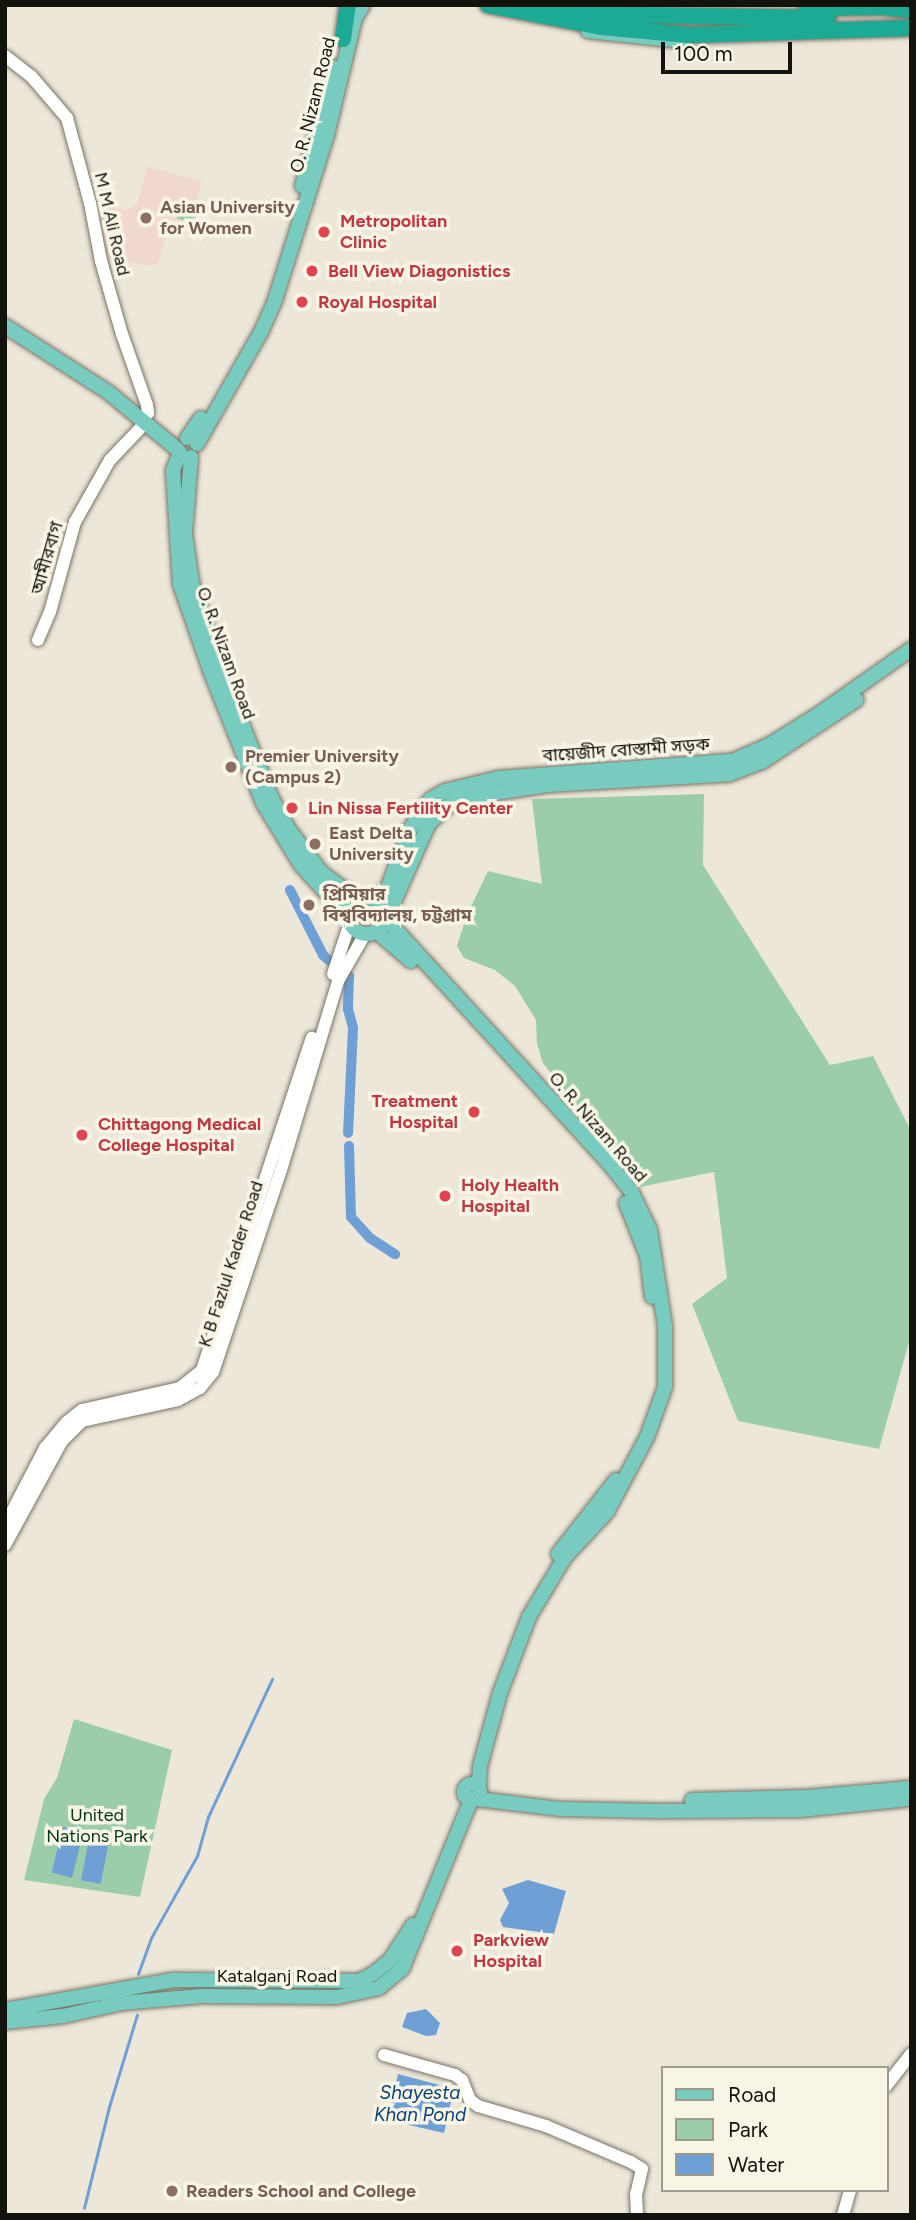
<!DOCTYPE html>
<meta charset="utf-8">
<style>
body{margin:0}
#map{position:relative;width:916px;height:2220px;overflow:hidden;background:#ece7d9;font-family:Figtree,"Noto Sans Bengali",sans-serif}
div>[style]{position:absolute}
.education>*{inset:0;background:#f0d8cf}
.green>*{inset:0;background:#9ccdaa;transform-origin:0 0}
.water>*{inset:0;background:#6ea0d5;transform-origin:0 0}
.stream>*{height:2.5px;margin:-1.25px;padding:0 1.25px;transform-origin:1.25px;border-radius:1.25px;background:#6ea0d5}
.canal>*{height:10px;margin:-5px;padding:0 5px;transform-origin:5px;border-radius:5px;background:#6ea0d5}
.roads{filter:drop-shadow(0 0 2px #797568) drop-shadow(0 0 2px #797568)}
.secondary>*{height:12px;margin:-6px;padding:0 6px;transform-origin:6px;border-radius:6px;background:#fff}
.primary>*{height:14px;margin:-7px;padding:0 7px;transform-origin:7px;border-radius:7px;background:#77ccbf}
.primary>.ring{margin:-7px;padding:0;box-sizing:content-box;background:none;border:14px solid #77ccbf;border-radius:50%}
.highway>*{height:16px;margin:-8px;padding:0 8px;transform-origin:8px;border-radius:8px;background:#1daa94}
.dots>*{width:19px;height:19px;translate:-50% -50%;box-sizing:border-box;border:4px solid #f9f5e6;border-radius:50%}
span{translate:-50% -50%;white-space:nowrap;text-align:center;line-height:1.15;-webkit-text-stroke:7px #f9f5e6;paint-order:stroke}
.street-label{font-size:18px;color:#14120d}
.education-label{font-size:18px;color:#785e54;font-weight:700}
.left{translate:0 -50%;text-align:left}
.health-label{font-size:18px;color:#be3a42;font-weight:700}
.right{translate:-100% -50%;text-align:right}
.park-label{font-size:18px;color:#003518}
.water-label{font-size:19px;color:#074172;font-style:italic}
.frame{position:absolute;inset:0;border:7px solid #14120d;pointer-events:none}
.legend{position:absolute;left:661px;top:2066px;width:228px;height:126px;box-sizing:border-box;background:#f9f5e6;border:2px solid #9d9a8f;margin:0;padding:9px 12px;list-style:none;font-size:21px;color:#14120d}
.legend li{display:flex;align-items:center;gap:14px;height:35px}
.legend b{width:35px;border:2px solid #9d9a8f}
.scale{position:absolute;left:661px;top:42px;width:131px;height:32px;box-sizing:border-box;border:4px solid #14120d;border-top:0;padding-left:9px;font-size:21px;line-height:24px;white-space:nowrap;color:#14120d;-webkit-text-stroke:5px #f9f5e6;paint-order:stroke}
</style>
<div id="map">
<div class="education">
<div style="clip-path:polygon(147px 167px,202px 181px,189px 230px,169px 225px,158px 264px,151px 266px,104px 257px,99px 204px,128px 210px,137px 204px)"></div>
</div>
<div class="green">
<div style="left:181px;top:201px;width:18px;height:18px;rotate:13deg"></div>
<div style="clip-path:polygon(704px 794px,703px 865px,830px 1065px,873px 1056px,911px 1131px,911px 1335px,879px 1449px,738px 1421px,692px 1304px,727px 1278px,714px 1172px,640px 1187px,543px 1063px,537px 1044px,536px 1020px,515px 986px,495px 970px,464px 958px,457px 946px,467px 915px,488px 871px,542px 884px,532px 799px)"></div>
<div style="clip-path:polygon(74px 1719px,172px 1750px,140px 1897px,24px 1880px,44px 1799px,57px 1778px)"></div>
</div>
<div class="water">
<div style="left:63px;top:1827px;width:21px;height:47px;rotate:14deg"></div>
<div style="left:90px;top:1834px;width:20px;height:47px;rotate:11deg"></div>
<div style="clip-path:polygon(528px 1880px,566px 1891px,554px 1934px,503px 1927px,500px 1920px,509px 1903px,502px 1889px)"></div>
<div style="clip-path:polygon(426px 2009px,440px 2023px,436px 2035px,426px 2036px,402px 2027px,407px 2013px)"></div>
<div style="clip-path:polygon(398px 2074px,451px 2088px,453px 2093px,444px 2133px,387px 2120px)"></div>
</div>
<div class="stream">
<div style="left:138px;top:1974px;width:38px;rotate:-70deg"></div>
<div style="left:151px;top:1938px;width:94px;rotate:-60.7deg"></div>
<div style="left:197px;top:1856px;width:41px;rotate:-74.2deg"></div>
<div style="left:208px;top:1817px;width:152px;rotate:-65.1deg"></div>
<div style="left:84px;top:2208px;width:104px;rotate:-76.1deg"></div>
<div style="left:109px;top:2107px;width:96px;rotate:-73.1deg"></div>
</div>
<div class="canal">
<div style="left:290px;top:890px;width:73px;rotate:63.1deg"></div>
<div style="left:323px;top:955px;width:9px;rotate:41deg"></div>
<div style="left:343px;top:971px;width:8px;rotate:40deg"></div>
<div style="left:349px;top:976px;width:33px;rotate:92deg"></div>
<div style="left:348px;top:1009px;width:20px;rotate:75deg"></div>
<div style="left:353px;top:1028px;width:105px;rotate:92.7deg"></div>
<div style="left:349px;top:1146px;width:71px;rotate:88.4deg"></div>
<div style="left:351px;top:1217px;width:28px;rotate:48deg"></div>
<div style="left:370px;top:1238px;width:30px;rotate:33deg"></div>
</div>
<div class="roads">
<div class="secondary">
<div style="left:5px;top:56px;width:33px;rotate:38deg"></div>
<div style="left:31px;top:76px;width:55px;rotate:49.4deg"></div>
<div style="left:67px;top:118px;width:88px;rotate:74.9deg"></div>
<div style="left:90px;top:203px;width:59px;rotate:79.3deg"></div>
<div style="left:101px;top:261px;width:76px;rotate:74deg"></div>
<div style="left:122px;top:334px;width:75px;rotate:70.6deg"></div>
<div style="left:147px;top:405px;width:8px;rotate:83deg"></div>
<div style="left:148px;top:413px;width:9px;rotate:139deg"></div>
<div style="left:38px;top:640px;width:30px;rotate:-67deg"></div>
<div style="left:50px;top:612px;width:93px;rotate:-74.5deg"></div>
<div style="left:75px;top:522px;width:71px;rotate:-60.6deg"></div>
<div style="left:110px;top:460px;width:52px;rotate:-46.5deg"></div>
<div style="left:333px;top:974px;width:54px;rotate:-71.6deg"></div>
<div style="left:5px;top:1525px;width:87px;rotate:-62.5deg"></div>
<div style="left:45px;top:1448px;width:34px;rotate:-50deg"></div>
<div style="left:67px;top:1422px;width:19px;rotate:-39deg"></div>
<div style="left:82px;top:1410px;width:100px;rotate:-12.7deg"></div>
<div style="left:180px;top:1388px;width:28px;rotate:-39deg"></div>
<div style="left:202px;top:1370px;width:350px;rotate:-71.7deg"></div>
<div style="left:5px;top:1545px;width:119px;rotate:-61.3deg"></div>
<div style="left:62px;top:1441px;width:28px;rotate:-45deg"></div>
<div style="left:82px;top:1421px;width:98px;rotate:-12.3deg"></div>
<div style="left:178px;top:1400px;width:25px;rotate:-29deg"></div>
<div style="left:200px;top:1388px;width:21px;rotate:-51deg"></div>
<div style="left:213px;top:1372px;width:213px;rotate:-71.4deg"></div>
<div style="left:281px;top:1170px;width:197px;rotate:-73.2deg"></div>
<div style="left:338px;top:981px;width:54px;rotate:-60.1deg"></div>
<div style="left:384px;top:2055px;width:74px;rotate:15.7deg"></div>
<div style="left:455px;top:2075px;width:9px;rotate:36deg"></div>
<div style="left:462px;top:2080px;width:22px;rotate:68deg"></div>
<div style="left:470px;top:2100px;width:10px;rotate:37deg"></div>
<div style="left:478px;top:2106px;width:71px;rotate:16.4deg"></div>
<div style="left:546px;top:2126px;width:92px;rotate:23deg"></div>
<div style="left:631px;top:2162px;width:13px;rotate:32deg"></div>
<div style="left:642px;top:2169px;width:26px;rotate:103deg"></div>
<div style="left:636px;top:2194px;width:21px;rotate:87deg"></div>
<div style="left:886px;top:2086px;width:41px;rotate:-52deg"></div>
<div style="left:843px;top:2215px;width:26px;rotate:-74deg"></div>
</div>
<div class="primary">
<div style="left:588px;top:31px;width:95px;rotate:6.1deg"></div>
<div style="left:302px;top:186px;width:123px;rotate:-74.9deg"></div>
<div style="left:5px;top:326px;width:122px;rotate:32.7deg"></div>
<div style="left:108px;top:392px;width:91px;rotate:39.6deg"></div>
<div style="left:187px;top:438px;width:24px;rotate:-55deg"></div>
<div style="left:197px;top:444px;width:129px;rotate:-60.3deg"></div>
<div style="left:261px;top:332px;width:35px;rotate:-66deg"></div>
<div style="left:275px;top:300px;width:173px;rotate:-72.5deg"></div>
<div style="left:327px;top:135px;width:120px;rotate:-76.5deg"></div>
<div style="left:355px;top:18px;width:15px;rotate:-58deg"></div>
<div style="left:180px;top:453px;width:18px;rotate:112deg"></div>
<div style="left:173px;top:470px;width:114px;rotate:86.5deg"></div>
<div style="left:180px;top:584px;width:94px;rotate:70.8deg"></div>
<div style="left:211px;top:673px;width:140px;rotate:68.2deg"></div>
<div style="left:263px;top:803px;width:73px;rotate:58.5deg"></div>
<div style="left:301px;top:865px;width:72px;rotate:47.8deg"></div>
<div style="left:191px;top:457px;width:77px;rotate:94.5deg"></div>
<div style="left:185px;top:534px;width:49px;rotate:81.9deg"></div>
<div style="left:192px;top:583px;width:103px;rotate:71.4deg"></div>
<div style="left:225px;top:681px;width:127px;rotate:68.3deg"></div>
<div style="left:272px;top:799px;width:37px;rotate:61deg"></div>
<div style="left:290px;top:831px;width:51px;rotate:52.9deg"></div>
<div style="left:321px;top:872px;width:46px;rotate:37.1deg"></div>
<div class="ring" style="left:349px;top:898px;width:22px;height:22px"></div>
<div style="left:377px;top:901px;width:20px;rotate:-53deg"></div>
<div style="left:389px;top:885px;width:58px;rotate:-69.7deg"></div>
<div style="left:409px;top:831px;width:23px;rotate:-59deg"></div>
<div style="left:421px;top:811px;width:16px;rotate:-50deg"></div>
<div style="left:431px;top:799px;width:16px;rotate:-30deg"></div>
<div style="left:445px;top:791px;width:56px;rotate:-13.5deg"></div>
<div style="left:499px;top:778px;width:235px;rotate:-4.2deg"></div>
<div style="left:733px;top:761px;width:42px;rotate:-24.1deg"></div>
<div style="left:771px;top:744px;width:57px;rotate:-32deg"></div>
<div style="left:819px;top:714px;width:113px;rotate:-35.2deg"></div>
<div style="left:384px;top:913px;width:11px;rotate:-41deg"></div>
<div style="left:392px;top:906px;width:91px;rotate:-66deg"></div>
<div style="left:429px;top:823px;width:27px;rotate:-42deg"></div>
<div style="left:449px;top:805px;width:22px;rotate:-22deg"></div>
<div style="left:469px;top:797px;width:79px;rotate:-8.7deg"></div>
<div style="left:547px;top:785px;width:183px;rotate:-3.4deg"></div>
<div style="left:730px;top:774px;width:34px;rotate:-21deg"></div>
<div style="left:762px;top:762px;width:113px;rotate:-33.4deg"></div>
<div style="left:385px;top:918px;width:331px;rotate:47.6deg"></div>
<div style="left:608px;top:1162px;width:39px;rotate:52deg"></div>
<div style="left:632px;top:1193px;width:41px;rotate:64.1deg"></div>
<div style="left:650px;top:1230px;width:97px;rotate:81.1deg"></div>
<div style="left:665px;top:1326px;width:61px;rotate:90deg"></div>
<div style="left:665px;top:1387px;width:53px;rotate:109.8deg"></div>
<div style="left:647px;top:1437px;width:85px;rotate:118.1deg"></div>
<div style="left:607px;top:1512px;width:62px;rotate:133deg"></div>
<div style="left:565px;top:1557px;width:70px;rotate:121deg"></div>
<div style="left:529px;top:1617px;width:81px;rotate:110.9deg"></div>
<div style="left:500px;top:1693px;width:76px;rotate:105.3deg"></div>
<div style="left:480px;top:1766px;width:21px;rotate:93deg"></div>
<div style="left:376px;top:931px;width:46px;rotate:40.6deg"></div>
<div style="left:626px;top:1203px;width:57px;rotate:68.4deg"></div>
<div style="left:647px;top:1256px;width:41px;rotate:83deg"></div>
<div style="left:558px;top:1554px;width:94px;rotate:-51.9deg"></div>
<div class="ring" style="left:464px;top:1784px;width:2px;height:2px"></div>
<div style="left:478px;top:1799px;width:83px;rotate:7deg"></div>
<div style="left:560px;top:1809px;width:98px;rotate:1.2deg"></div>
<div style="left:658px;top:1811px;width:142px;rotate:-0.4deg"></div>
<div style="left:800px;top:1810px;width:112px;rotate:-5.7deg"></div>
<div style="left:692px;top:1800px;width:116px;rotate:-1.5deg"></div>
<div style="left:808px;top:1797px;width:103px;rotate:-5deg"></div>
<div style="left:5px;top:2010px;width:171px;rotate:-10.1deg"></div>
<div style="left:173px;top:1980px;width:186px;rotate:0.3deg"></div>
<div style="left:359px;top:1981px;width:16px;rotate:-27deg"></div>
<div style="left:373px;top:1974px;width:22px;rotate:-39deg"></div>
<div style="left:390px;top:1960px;width:42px;rotate:-56.7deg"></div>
<div style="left:5px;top:2022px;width:58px;rotate:-5.9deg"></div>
<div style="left:63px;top:2016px;width:59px;rotate:-12.6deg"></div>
<div style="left:121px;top:2003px;width:81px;rotate:-4.9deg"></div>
<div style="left:202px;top:1996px;width:135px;rotate:0.4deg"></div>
<div style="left:337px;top:1997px;width:43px;rotate:-12.1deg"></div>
<div style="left:379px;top:1988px;width:30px;rotate:-40deg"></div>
<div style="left:402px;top:1969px;width:183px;rotate:-67.8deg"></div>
</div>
<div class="highway">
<div style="left:488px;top:5px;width:115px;rotate:11deg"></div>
<div style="left:601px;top:27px;width:88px;rotate:5.2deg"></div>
<div style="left:689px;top:35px;width:222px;rotate:-1.8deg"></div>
<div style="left:548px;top:5px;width:83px;rotate:7deg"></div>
<div style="left:630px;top:15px;width:198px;rotate:0.9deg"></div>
<div style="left:807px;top:8px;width:75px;rotate:-0.8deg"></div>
<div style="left:882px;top:7px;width:29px;rotate:6deg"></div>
<div style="left:343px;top:39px;width:34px;rotate:-82deg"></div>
</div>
</div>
<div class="dots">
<div style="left:146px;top:218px;background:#8d6e63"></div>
<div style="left:324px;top:232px;background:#e0444e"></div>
<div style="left:312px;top:271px;background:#e0444e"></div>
<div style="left:302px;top:302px;background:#e0444e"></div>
<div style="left:231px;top:767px;background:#8d6e63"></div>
<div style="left:292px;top:808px;background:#e0444e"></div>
<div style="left:315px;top:844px;background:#8d6e63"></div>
<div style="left:309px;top:905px;background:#8d6e63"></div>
<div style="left:474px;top:1112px;background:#e0444e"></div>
<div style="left:82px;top:1135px;background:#e0444e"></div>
<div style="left:445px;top:1196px;background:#e0444e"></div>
<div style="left:457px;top:1951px;background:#e0444e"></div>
<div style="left:172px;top:2191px;background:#8d6e63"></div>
</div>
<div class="street-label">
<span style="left:313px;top:105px;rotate:-76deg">O. R. Nizam Road</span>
<span style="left:112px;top:224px;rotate:77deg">M M Ali Road</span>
<span style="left:47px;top:558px;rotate:-74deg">আমীরবাগ</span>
<span style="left:226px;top:653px;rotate:70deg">O. R. Nizam Road</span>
<span style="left:626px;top:750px;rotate:-4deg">বায়েজীদ বোস্তামী সড়ক</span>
<span style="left:598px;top:1127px;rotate:49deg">O. R. Nizam Road</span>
<span style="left:231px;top:1264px;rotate:-72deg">K B Fazlul Kader Road</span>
<span style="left:277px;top:1976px">Katalganj Road</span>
</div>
<div class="education-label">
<span class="left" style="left:160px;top:218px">Asian University<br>for Women</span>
<span class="left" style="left:245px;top:767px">Premier University<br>(Campus 2)</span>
<span class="left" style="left:329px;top:844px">East Delta<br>University</span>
<span class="left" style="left:323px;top:905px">প্রিমিয়ার<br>বিশ্ববিদ্যালয়, চট্টগ্রাম</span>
<span class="left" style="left:186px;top:2191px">Readers School and College</span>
</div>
<div class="health-label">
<span class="left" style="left:340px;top:232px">Metropolitan<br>Clinic</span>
<span class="left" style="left:328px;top:271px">Bell View Diagonistics</span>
<span class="left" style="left:318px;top:302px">Royal Hospital</span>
<span class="left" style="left:308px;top:808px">Lin Nissa Fertility Center</span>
<span class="right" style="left:458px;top:1112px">Treatment<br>Hospital</span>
<span class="left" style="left:98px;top:1135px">Chittagong Medical<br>College Hospital</span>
<span class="left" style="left:461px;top:1196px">Holy Health<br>Hospital</span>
<span class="left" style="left:473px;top:1951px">Parkview<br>Hospital</span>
</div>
<div class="park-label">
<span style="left:97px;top:1826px">United<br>Nations Park</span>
</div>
<div class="water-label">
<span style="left:420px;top:2104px">Shayesta<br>Khan Pond</span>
</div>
<div class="frame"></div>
<ul class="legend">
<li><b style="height:9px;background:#77ccbf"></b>Road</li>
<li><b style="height:19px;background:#9ccdaa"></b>Park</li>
<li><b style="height:19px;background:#6ea0d5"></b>Water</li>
</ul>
<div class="scale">100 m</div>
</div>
